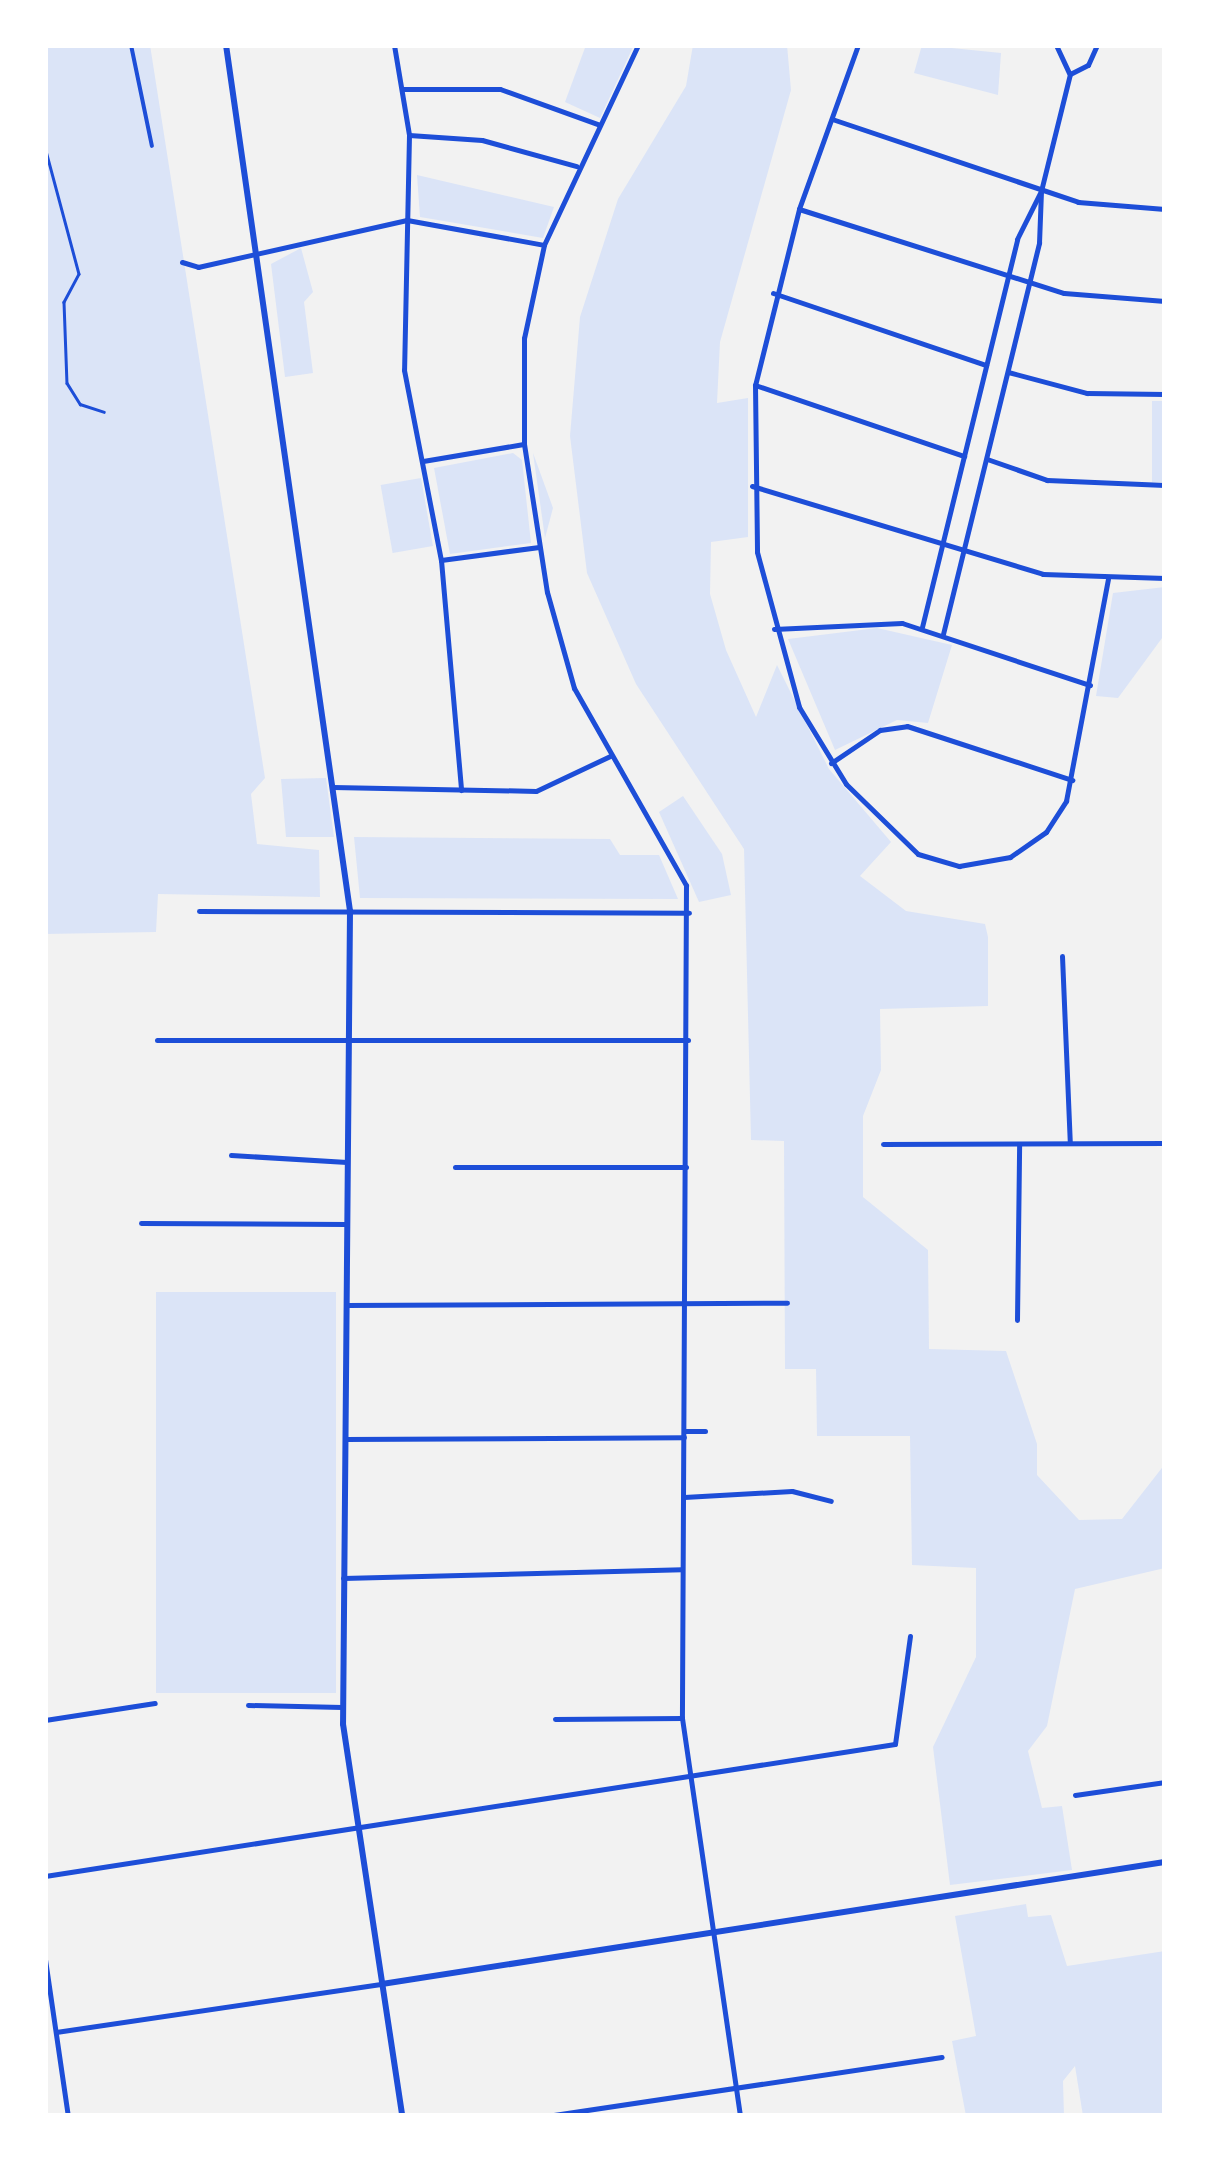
<!DOCTYPE html>
<style>
body{margin:0}
#map{position:relative;width:1210px;height:2161px;overflow:hidden;background:#f2f2f2;font-family:"Open Sans",sans-serif}
div>[style]{position:absolute}
.green>*{inset:0;background:#dbe4f7;transform-origin:0 0}
.path>*{height:2.5px;margin:-1.25px;padding:0 1.25px;transform-origin:1.25px;border-radius:1.25px;background:#1d4ed8}
.pedestrian>*{height:4px;margin:-2px;padding:0 2px;transform-origin:2px;border-radius:2px;background:#1d4ed8}
.minor>*{height:5px;margin:-2.5px;padding:0 2.5px;transform-origin:2.5px;border-radius:2.5px;background:#1d4ed8}
.tertiary>*{height:6px;margin:-3px;padding:0 3px;transform-origin:3px;border-radius:3px;background:#1d4ed8}
span{translate:-50% -50%;white-space:nowrap;text-align:center;line-height:1.15;-webkit-text-stroke:10px #fff;paint-order:stroke}
.frame{position:absolute;inset:0;border:48px solid #fff;pointer-events:none}
</style>
<div id="map">
<div class="green">
<div style="clip-path:polygon(45px 45px,150px 45px,265px 778px,251px 794px,257px 844px,319px 850px,320px 897px,158px 894px,156px 932px,45px 934px)"></div>
<div style="clip-path:polygon(586px 45px,634px 45px,600px 118px,565px 102px)"></div>
<div style="clip-path:polygon(693px 45px,787px 45px,791px 90px,720px 342px,717px 403px,748px 398px,748px 537px,711px 542px,710px 594px,726px 650px,756px 717px,777px 665px,829px 769px,891px 842px,860px 876px,906px 911px,985px 924px,988px 937px,988px 1006px,880px 1009px,881px 1070px,863px 1116px,863px 1197px,928px 1250px,929px 1349px,1006px 1351px,1037px 1444px,1037px 1475px,1079px 1520px,1122px 1519px,1165px 1464px,1165px 1568px,1075px 1589px,1047px 1726px,1028px 1751px,1042px 1808px,1062px 1806px,1072px 1870px,950px 1885px,933px 1747px,976px 1657px,976px 1568px,912px 1565px,910px 1436px,817px 1436px,816px 1369px,785px 1369px,784px 1141px,751px 1140px,744px 849px,636px 684px,587px 573px,570px 436px,580px 317px,618px 199px,686px 86px)"></div>
<div style="clip-path:polygon(922px 45px,1001px 53px,998px 95px,914px 73px)"></div>
<div style="clip-path:polygon(417px 175px,554px 207px,543px 238px,420px 217px)"></div>
<div style="clip-path:polygon(301px 248px,313px 292px,304px 302px,313px 373px,285px 377px,271px 264px)"></div>
<div style="left:1165px;top:401px;width:81px;height:13px;rotate:90deg"></div>
<div style="clip-path:polygon(513px 453px,522px 460px,531px 543px,450px 554px,434px 468px)"></div>
<div style="clip-path:polygon(533px 453px,553px 508px,545px 538px)"></div>
<div style="left:421px;top:478px;width:69px;height:41px;rotate:80deg"></div>
<div style="clip-path:polygon(1165px 587px,1165px 634px,1118px 698px,1096px 696px,1113px 593px)"></div>
<div style="clip-path:polygon(877px 628px,952px 645px,928px 723px,897px 720px,835px 750px,788px 639px)"></div>
<div style="clip-path:polygon(326px 778px,334px 837px,286px 837px,281px 779px)"></div>
<div style="clip-path:polygon(683px 796px,722px 854px,731px 895px,699px 902px,659px 812px)"></div>
<div style="clip-path:polygon(354px 837px,610px 839px,620px 855px,659px 855px,678px 899px,360px 898px)"></div>
<div style="left:156px;top:1292px;width:180px;height:401px"></div>
<div style="clip-path:polygon(1026px 1904px,1028px 1917px,1051px 1915px,1067px 1966px,1165px 1951px,1165px 2116px,1083px 2116px,1075px 2066px,1063px 2081px,1064px 2116px,966px 2116px,952px 2041px,976px 2036px,955px 1916px)"></div>
</div>
<div class="path">
<div style="left:45px;top:147px;width:131px;rotate:75deg"></div>
<div style="left:79px;top:274px;width:32px;rotate:118deg"></div>
<div style="left:64px;top:302px;width:81px;rotate:87.9deg"></div>
<div style="left:67px;top:383px;width:25px;rotate:58deg"></div>
<div style="left:80px;top:404px;width:25px;rotate:18deg"></div>
</div>
<div class="pedestrian">
<div style="left:131px;top:45px;width:103px;rotate:78.3deg"></div>
</div>
<div class="minor">
<div style="left:394px;top:45px;width:91px;rotate:80.5deg"></div>
<div style="left:409px;top:135px;width:235px;rotate:91.2deg"></div>
<div style="left:404px;top:370px;width:194px;rotate:79deg"></div>
<div style="left:441px;top:560px;width:231px;rotate:85deg"></div>
<div style="left:638px;top:45px;width:221px;rotate:115.2deg"></div>
<div style="left:544px;top:245px;width:95px;rotate:102.1deg"></div>
<div style="left:524px;top:338px;width:106px;rotate:90deg"></div>
<div style="left:524px;top:444px;width:150px;rotate:81.2deg"></div>
<div style="left:547px;top:592px;width:100px;rotate:74.3deg"></div>
<div style="left:574px;top:688px;width:227px;rotate:60.4deg"></div>
<div style="left:686px;top:885px;width:833px;rotate:90.28deg"></div>
<div style="left:682px;top:1718px;width:402px;rotate:81.7deg"></div>
<div style="left:858px;top:45px;width:174px;rotate:109.8deg"></div>
<div style="left:799px;top:209px;width:181px;rotate:104deg"></div>
<div style="left:755px;top:385px;width:167px;rotate:89.3deg"></div>
<div style="left:757px;top:552px;width:161px;rotate:74.8deg"></div>
<div style="left:799px;top:707px;width:90px;rotate:58.6deg"></div>
<div style="left:846px;top:784px;width:100px;rotate:44.2deg"></div>
<div style="left:918px;top:854px;width:43px;rotate:16.3deg"></div>
<div style="left:959px;top:866px;width:52px;rotate:-10deg"></div>
<div style="left:1010px;top:857px;width:44px;rotate:-34.8deg"></div>
<div style="left:1046px;top:832px;width:37px;rotate:-57deg"></div>
<div style="left:1066px;top:801px;width:226px;rotate:-79.3deg"></div>
<div style="left:1056px;top:45px;width:31px;rotate:65deg"></div>
<div style="left:1070px;top:74px;width:20px;rotate:-27deg"></div>
<div style="left:1088px;top:65px;width:22px;rotate:-66deg"></div>
<div style="left:404px;top:89px;width:96px"></div>
<div style="left:500px;top:89px;width:106px;rotate:19.8deg"></div>
<div style="left:832px;top:119px;width:260px;rotate:18.6deg"></div>
<div style="left:1078px;top:202px;width:87px;rotate:4.6deg"></div>
<div style="left:409px;top:135px;width:73px;rotate:3.9deg"></div>
<div style="left:482px;top:140px;width:98px;rotate:15.5deg"></div>
<div style="left:799px;top:209px;width:278px;rotate:17.6deg"></div>
<div style="left:1064px;top:293px;width:101px;rotate:4.5deg"></div>
<div style="left:182px;top:262px;width:17px;rotate:17deg"></div>
<div style="left:198px;top:267px;width:214px;rotate:-12.7deg"></div>
<div style="left:407px;top:220px;width:139px;rotate:10.3deg"></div>
<div style="left:773px;top:293px;width:225px;rotate:18.7deg"></div>
<div style="left:1008px;top:372px;width:82px;rotate:14.9deg"></div>
<div style="left:1087px;top:393px;width:78px;rotate:0.7deg"></div>
<div style="left:755px;top:385px;width:221px;rotate:18.8deg"></div>
<div style="left:987px;top:459px;width:64px;rotate:19.3deg"></div>
<div style="left:1047px;top:480px;width:118px;rotate:2.4deg"></div>
<div style="left:423px;top:461px;width:102px;rotate:-9.6deg"></div>
<div style="left:752px;top:486px;width:304px;rotate:16.8deg"></div>
<div style="left:1043px;top:574px;width:122px;rotate:1.9deg"></div>
<div style="left:441px;top:560px;width:99px;rotate:-7.6deg"></div>
<div style="left:922px;top:627px;width:399px;rotate:-76.2deg"></div>
<div style="left:1017px;top:239px;width:54px;rotate:-63.4deg"></div>
<div style="left:774px;top:629px;width:128px;rotate:-2.7deg"></div>
<div style="left:902px;top:623px;width:198px;rotate:18.3deg"></div>
<div style="left:943px;top:634px;width:403px;rotate:-76.2deg"></div>
<div style="left:1039px;top:243px;width:52px;rotate:-87.8deg"></div>
<div style="left:1041px;top:191px;width:121px;rotate:-76.1deg"></div>
<div style="left:831px;top:763px;width:59px;rotate:-34deg"></div>
<div style="left:880px;top:730px;width:27px;rotate:-8deg"></div>
<div style="left:907px;top:726px;width:174px;rotate:18.1deg"></div>
<div style="left:333px;top:787px;width:203px;rotate:1.1deg"></div>
<div style="left:536px;top:791px;width:82px;rotate:-25.3deg"></div>
<div style="left:199px;top:911px;width:490px;rotate:0.2deg"></div>
<div style="left:1062px;top:956px;width:187px;rotate:87.6deg"></div>
<div style="left:157px;top:1040px;width:531px"></div>
<div style="left:883px;top:1144px;width:282px;rotate:-0.2deg"></div>
<div style="left:231px;top:1155px;width:116px;rotate:3.5deg"></div>
<div style="left:455px;top:1167px;width:231px"></div>
<div style="left:141px;top:1223px;width:206px;rotate:0.3deg"></div>
<div style="left:346px;top:1305px;width:441px;rotate:-0.3deg"></div>
<div style="left:1017px;top:1320px;width:176px;rotate:-89.3deg"></div>
<div style="left:684px;top:1431px;width:21px"></div>
<div style="left:345px;top:1439px;width:339px;rotate:-0.3deg"></div>
<div style="left:684px;top:1497px;width:108px;rotate:-3.2deg"></div>
<div style="left:792px;top:1491px;width:40px;rotate:14.4deg"></div>
<div style="left:343px;top:1578px;width:339px;rotate:-1.5deg"></div>
<div style="left:248px;top:1705px;width:94px;rotate:1.2deg"></div>
<div style="left:555px;top:1719px;width:127px;rotate:-0.5deg"></div>
<div style="left:45px;top:1720px;width:111px;rotate:-8.8deg"></div>
<div style="left:1075px;top:1795px;width:91px;rotate:-8.2deg"></div>
<div style="left:45px;top:1876px;width:860px;rotate:-8.83deg"></div>
<div style="left:895px;top:1744px;width:109px;rotate:-82.1deg"></div>
<div style="left:45px;top:1959px;width:159px;rotate:81.7deg"></div>
<div style="left:56px;top:2032px;width:330px;rotate:-8.4deg"></div>
<div style="left:547px;top:2116px;width:399px;rotate:-8.5deg"></div>
</div>
<div class="tertiary">
<div style="left:226px;top:45px;width:875px;rotate:81.85deg"></div>
<div style="left:350px;top:911px;width:813px;rotate:90.49deg"></div>
<div style="left:343px;top:1724px;width:396px;rotate:81.4deg"></div>
<div style="left:382px;top:1984px;width:792px;rotate:-8.86deg"></div>
</div>
<div class="frame"></div>
</div>
